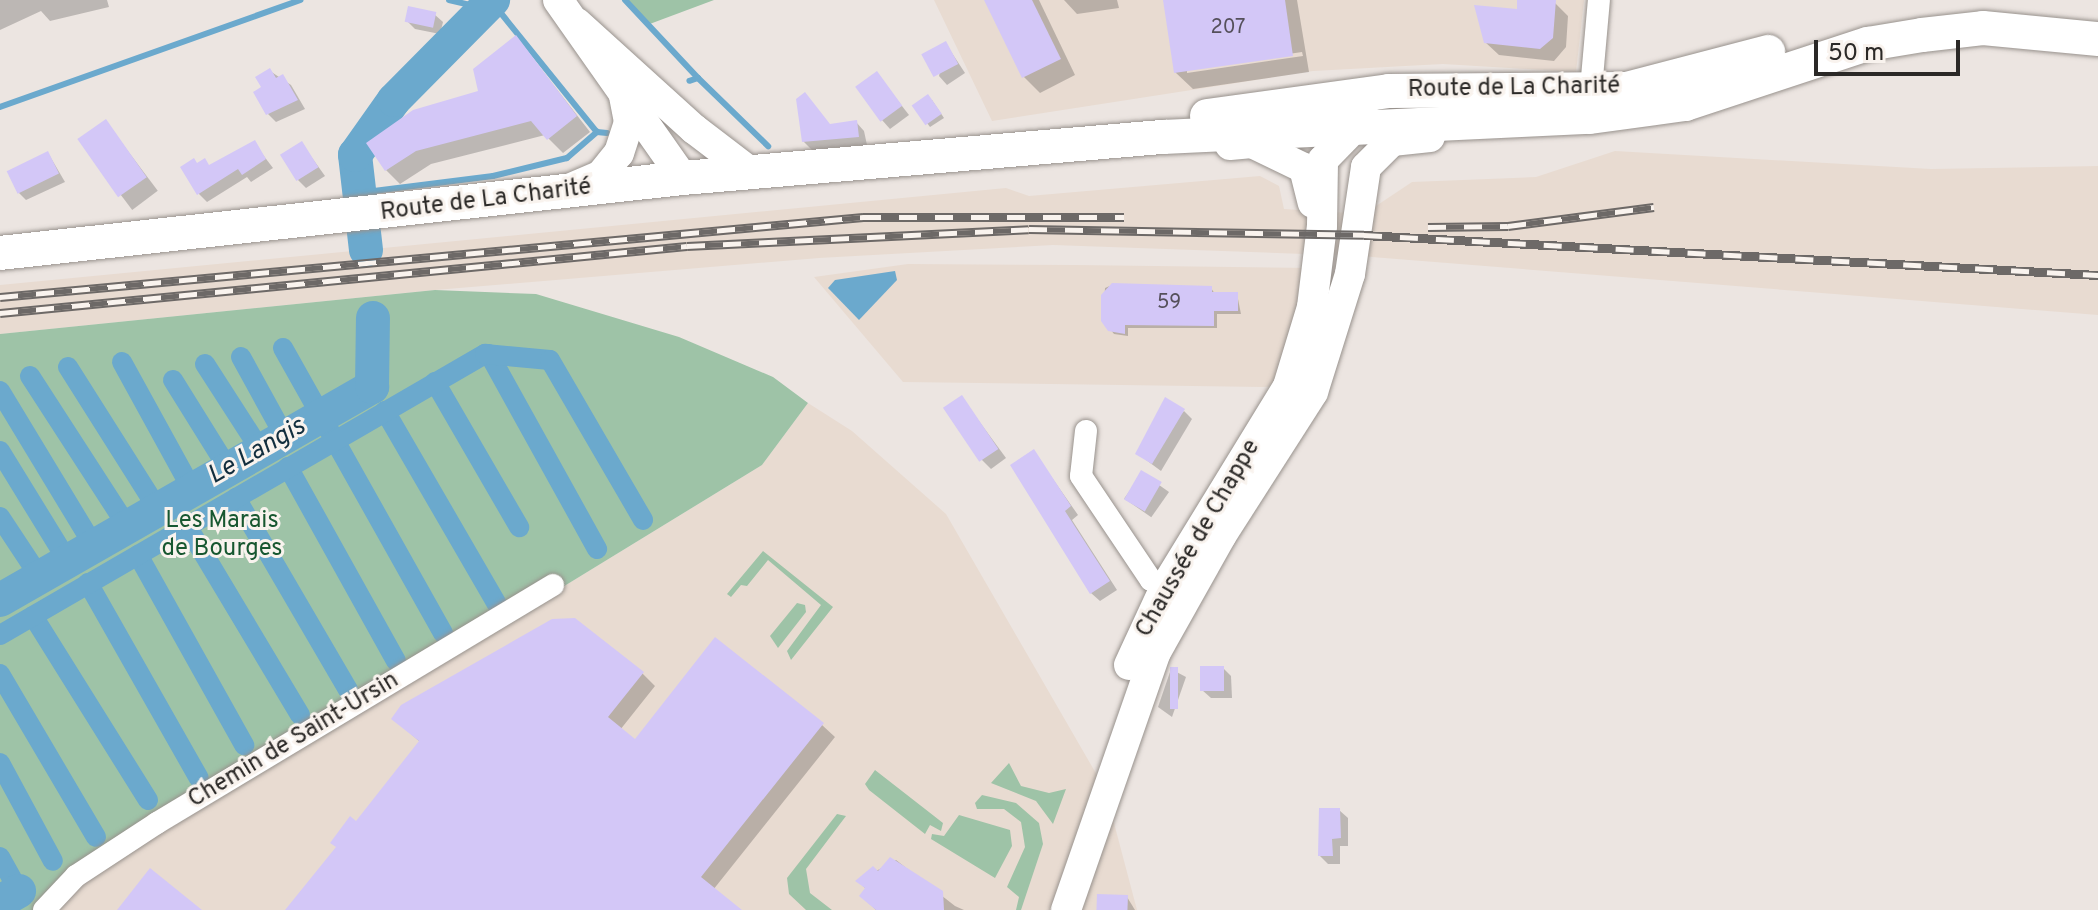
<!DOCTYPE html>
<meta charset="utf-8">
<style>
body{margin:0}
#map{position:relative;width:2098px;height:910px;overflow:hidden;background:#ece5e1;font-family:Overpass,sans-serif}
div>[style]{position:absolute}
.built>*{inset:0;background:#e8dbd1}
.green>*{inset:0;background:#9ec3a7}
.water>*{inset:0;background:#6ba9cd}
.shadow>*{inset:0;background:#0003;transform-origin:0 0}
.stream>*{height:6px;margin:-3px;padding:0 3px;transform-origin:3px;border-radius:3px;background:#6ba9cd}
.canal>*{height:20px;margin:-10px;padding:0 10px;transform-origin:10px;border-radius:10px;background:#6ba9cd}
.river>*{height:34px;margin:-17px;padding:0 17px;transform-origin:17px;border-radius:17px;background:#6ba9cd}
.building>*{inset:0;background:#d3c7f7;transform-origin:0 0}
.roads{filter:drop-shadow(0 0 2px #98928d) drop-shadow(0 0 2px #98928d)}
.street>*{height:22px;margin:-11px;padding:0 11px;transform-origin:11px;border-radius:11px;background:#fff}
.secondary>*{height:30px;margin:-15px;padding:0 15px;transform-origin:15px;border-radius:15px;background:#fff}
.primary>*{height:34px;margin:-17px;padding:0 17px;transform-origin:17px;border-radius:17px;background:#fff}
.rail>*{height:9px;margin-top:-4.5px;transform-origin:0;background:repeating-linear-gradient(90deg,#f9f3ee 0 18px,#6d6967 0 36px);box-sizing:border-box;border-block:2px solid #6d6967}
span{translate:-50% -50%;white-space:nowrap;text-align:center;line-height:1.15;-webkit-text-stroke:6px #f9f3ee;paint-order:stroke}
.number-label{font-size:20px;color:#55505b}
.number-label span{-webkit-text-stroke-width:0}
.street-label{font-size:24px;color:#2b2927}
.park-label{font-size:24px;color:#175730}
.water-label{font-size:26px;color:#122e3e;font-style:italic}
.scale{position:absolute;left:1814px;top:40px;width:146px;height:36px;box-sizing:border-box;border:4px solid #2b2927;border-top:0;padding-left:10px;font-size:24px;line-height:28px;white-space:nowrap;color:#2b2927;-webkit-text-stroke:6px #f9f3ee;paint-order:stroke}
</style>
<div id="map">
<div class="built">
<div style="clip-path:polygon(934px 0,1584px 0,1576px 72px,1443px 64px,1313px 71px,992px 121px)"></div>
<div style="clip-path:polygon(1615px 151px,1931px 169px,2098px 166px,2098px 315px,1359px 256px,1053px 245px,819px 258px,435px 290px,0 334px,0 285px,1006px 188px,1029px 196px,1260px 176px,1279px 186px,1284px 209px,1364px 214px,1412px 182px,1536px 177px)"></div>
<div style="clip-path:polygon(908px 264px,1076px 265px,1312px 268px,1276px 386px,1263px 387px,903px 382px,814px 277px)"></div>
<div style="clip-path:polygon(808px 403px,852px 431px,946px 514px,1105px 789px,1137px 910px,52px 910px,71px 888px,762px 465px)"></div>
</div>
<div class="green">
<div style="clip-path:polygon(625px 0,714px 0,647px 25px)"></div>
<div style="clip-path:polygon(435px 290px,536px 294px,679px 337px,773px 377px,808px 403px,762px 465px,71px 888px,52px 910px,0 910px,0 334px)"></div>
<div style="clip-path:polygon(763px 551px,833px 607px,791px 660px,787px 651px,821px 605px,768px 560px,747px 586px,741px 585px,731px 597px,727px 594px)"></div>
<div style="clip-path:polygon(797px 603px,805px 605px,806px 612px,778px 648px,770px 636px)"></div>
<div style="clip-path:polygon(1009px 763px,1021px 786px,1049px 793px,1066px 789px,1053px 824px,1036px 801px,991px 783px)"></div>
<div style="clip-path:polygon(875px 770px,943px 823px,941px 831px,930px 825px,925px 834px,869px 790px,865px 784px)"></div>
<div style="clip-path:polygon(982px 795px,1016px 803px,1039px 823px,1043px 844px,1021px 910px,1016px 910px,1019px 897px,1007px 887px,1025px 847px,1021px 822px,1004px 809px,977px 809px,975px 803px)"></div>
<div style="clip-path:polygon(837px 814px,846px 816px,806px 869px,810px 893px,832px 910px,806px 910px,789px 894px,787px 878px)"></div>
<div style="clip-path:polygon(959px 815px,1010px 830px,1012px 846px,995px 878px,931px 839px,932px 834px,944px 836px)"></div>
</div>
<div class="water">
<div style="clip-path:polygon(895px 271px,897px 280px,859px 320px,828px 288px,835px 280px)"></div>
</div>
<div class="shadow">
<div style="clip-path:polygon(0 0,107px 0,109px 7px,50px 21px,41px 11px,0 30px)"></div>
<div style="clip-path:polygon(986px 0,1039px 0,1075px 75px,1040px 93px,1024px 77px)"></div>
<div style="clip-path:polygon(1064px 0,1117px 0,1119px 8px,1077px 14px)"></div>
<div style="clip-path:polygon(evenodd,1165px 0,1297px 0,1309px 72px,1193px 89px,1175px 72px,1165px 0,1302px 52px,1303px 56px,1187px 73px,1187px 69px,1302px 52px)"></div>
<div style="clip-path:polygon(1519px 0,1555px 3px,1568px 16px,1566px 47px,1554px 61px,1499px 55px,1485px 42px,1519px 11px)"></div>
<div style="clip-path:polygon(434px 14px,443px 22px,440px 34px,415px 29px,406px 20px)"></div>
<div style="clip-path:polygon(516px 37px,590px 132px,563px 153px,545px 135px,431px 164px,400px 184px,386px 170px,480px 92px)"></div>
<div style="clip-path:polygon(946px 44px,965px 73px,947px 85px,939px 76px)"></div>
<div style="clip-path:polygon(270px 71px,291px 85px,305px 109px,276px 122px,268px 114px)"></div>
<div style="clip-path:polygon(877px 74px,909px 115px,890px 129px,882px 120px)"></div>
<div style="clip-path:polygon(932px 100px,944px 118px,930px 127px,914px 106px)"></div>
<div style="left:106px;top:122px;width:86px;height:32px;rotate:53deg"></div>
<div style="clip-path:polygon(856px 122px,864px 131px,867px 145px,812px 150px,803px 141px,831px 126px)"></div>
<div style="clip-path:polygon(254px 143px,273px 168px,251px 182px,247px 177px,207px 202px,199px 194px,198px 165px,210px 167px)"></div>
<div style="clip-path:polygon(302px 144px,325px 176px,306px 188px,298px 180px)"></div>
<div style="clip-path:polygon(48px 153px,65px 182px,26px 200px,18px 192px)"></div>
<div style="clip-path:polygon(1112px 285px,1211px 288px,1215px 294px,1237px 294px,1241px 314px,1217px 314px,1217px 328px,1128px 328px,1128px 336px,1114px 334px,1103px 320px,1105px 288px)"></div>
<div style="clip-path:polygon(962px 398px,1006px 458px,991px 469px,982px 460px)"></div>
<div style="clip-path:polygon(1184px 411px,1192px 419px,1161px 471px,1138px 454px)"></div>
<div style="clip-path:polygon(1034px 452px,1078px 515px,1072px 520px,1117px 590px,1100px 601px,1091px 593px)"></div>
<div style="left:1142px;top:473px;width:33px;height:31px;rotate:35deg"></div>
<div style="clip-path:polygon(1223px 668px,1231px 676px,1232px 698px,1211px 698px,1202px 690px)"></div>
<div style="clip-path:polygon(1171px 669px,1186px 677px,1172px 717px,1158px 707px)"></div>
<div style="clip-path:polygon(642px 673px,655px 686px,620px 730px,635px 741px,822px 725px,835px 737px,713px 890px,737px 910px,288px 910px,420px 742px,394px 719px)"></div>
<div style="clip-path:polygon(1339px 810px,1348px 818px,1348px 846px,1340px 846px,1340px 864px,1328px 864px,1320px 856px)"></div>
<div style="clip-path:polygon(896px 860px,955px 906px,964px 910px,876px 910px,861px 896px,866px 889px,858px 881px)"></div>
<div style="clip-path:polygon(1127px 897px,1135px 910px,1099px 910px)"></div>
</div>
<div class="stream">
<div style="left:449px;top:0;width:52px;rotate:13.2deg"></div>
<div style="left:500px;top:12px;width:154px;rotate:51.1deg"></div>
<div style="left:625px;top:0;width:107px;rotate:46.9deg"></div>
<div style="left:698px;top:78px;width:9px;rotate:162deg"></div>
<div style="left:698px;top:78px;width:98px;rotate:44.2deg"></div>
<div style="left:0;top:107px;width:319px;rotate:-19.6deg"></div>
<div style="left:358px;top:193px;width:136px;rotate:-7.2deg"></div>
<div style="left:493px;top:176px;width:76px;rotate:-13.7deg"></div>
<div style="left:567px;top:158px;width:40px;rotate:-41deg"></div>
<div style="left:597px;top:132px;width:10px;rotate:6deg"></div>
</div>
<div class="canal">
<div style="left:283px;top:348px;width:327px;rotate:60.7deg"></div>
<div style="left:489px;top:354px;width:223px;rotate:61deg"></div>
<div style="left:241px;top:357px;width:91px;rotate:61.2deg"></div>
<div style="left:122px;top:362px;width:147px;rotate:61.2deg"></div>
<div style="left:205px;top:364px;width:103px;rotate:57.2deg"></div>
<div style="left:68px;top:367px;width:170px;rotate:57.7deg"></div>
<div style="left:30px;top:376px;width:182px;rotate:57.1deg"></div>
<div style="left:173px;top:380px;width:106px;rotate:58.1deg"></div>
<div style="left:435px;top:382px;width:168px;rotate:59.9deg"></div>
<div style="left:0;top:391px;width:184px;rotate:58.8deg"></div>
<div style="left:385px;top:411px;width:223px;rotate:59.9deg"></div>
<div style="left:0;top:451px;width:132px;rotate:58.4deg"></div>
<div style="left:288px;top:467px;width:222px;rotate:60.9deg"></div>
<div style="left:236px;top:498px;width:222px;rotate:59.7deg"></div>
<div style="left:0;top:517px;width:74px;rotate:56.5deg"></div>
<div style="left:187px;top:526px;width:220px;rotate:59.1deg"></div>
<div style="left:138px;top:555px;width:218px;rotate:60.8deg"></div>
<div style="left:88px;top:583px;width:224px;rotate:60.4deg"></div>
<div style="left:0;top:595px;width:5px;rotate:53deg"></div>
<div style="left:33px;top:616px;width:217px;rotate:58deg"></div>
<div style="left:0;top:635px;width:561px;rotate:-30.09deg"></div>
<div style="left:485px;top:354px;width:65px;rotate:5.3deg"></div>
<div style="left:550px;top:360px;width:185px;rotate:59.8deg"></div>
<div style="left:0;top:674px;width:189px;rotate:59.5deg"></div>
<div style="left:0;top:763px;width:111px;rotate:61.6deg"></div>
<div style="left:0;top:857px;width:39px;rotate:61deg"></div>
</div>
<div class="river">
<div style="left:366px;top:250px;width:96px;rotate:-96.6deg"></div>
<div style="left:355px;top:155px;width:67px;rotate:-54.7deg"></div>
<div style="left:394px;top:100px;width:141px;rotate:-45.3deg"></div>
<div style="left:0;top:600px;width:429px;rotate:-29.8deg"></div>
<div style="left:372px;top:387px;width:69px;rotate:-89.2deg"></div>
<div style="left:0;top:902px;width:22px;rotate:-30deg"></div>
</div>
<div class="building">
<div style="clip-path:polygon(984px 0,1032px 0,1061px 59px,1022px 78px)"></div>
<div style="clip-path:polygon(1163px 0,1285px 0,1293px 56px,1174px 73px)"></div>
<div style="clip-path:polygon(1517px 0,1556px 0,1553px 38px,1540px 49px,1484px 43px,1474px 5px,1517px 9px)"></div>
<div style="left:408px;top:6px;width:29px;height:16px;rotate:12deg"></div>
<div style="clip-path:polygon(516px 35px,577px 116px,547px 140px,531px 121px,416px 151px,385px 171px,366px 143px,413px 110px,478px 91px,473px 69px)"></div>
<div style="left:946px;top:41px;width:26px;height:28px;rotate:62deg"></div>
<div style="clip-path:polygon(270px 68px,276px 78px,283px 74px,298px 100px,266px 115px,253px 92px,261px 87px,255px 77px)"></div>
<div style="left:877px;top:71px;width:43px;height:27px;rotate:54deg"></div>
<div style="clip-path:polygon(805px 92px,830px 124px,857px 120px,859px 137px,802px 142px,796px 99px)"></div>
<div style="left:928px;top:94px;width:24px;height:20px;rotate:55deg"></div>
<div style="left:106px;top:119px;width:71px;height:35px;rotate:55deg"></div>
<div style="clip-path:polygon(255px 140px,266px 159px,242px 175px,238px 169px,197px 195px,180px 167px,194px 158px,197px 163px,205px 158px,209px 165px)"></div>
<div style="left:302px;top:141px;width:31px;height:26px;rotate:58deg"></div>
<div style="left:48px;top:151px;width:25px;height:46px;rotate:64deg"></div>
<div style="clip-path:polygon(1112px 283px,1212px 286px,1212px 292px,1238px 292px,1238px 311px,1214px 311px,1214px 326px,1125px 325px,1125px 334px,1108px 331px,1101px 321px,1101px 295px)"></div>
<div style="left:962px;top:395px;width:65px;height:23px;rotate:56deg"></div>
<div style="clip-path:polygon(1165px 397px,1185px 409px,1152px 464px,1135px 454px)"></div>
<div style="clip-path:polygon(1034px 449px,1071px 506px,1065px 511px,1110px 581px,1090px 594px,1010px 465px)"></div>
<div style="left:1141px;top:470px;width:24px;height:34px;rotate:30deg"></div>
<div style="clip-path:polygon(575px 618px,644px 672px,608px 717px,635px 739px,715px 637px,824px 723px,701px 877px,742px 910px,285px 910px,336px 847px,330px 843px,350px 816px,356px 821px,419px 741px,391px 719px,401px 705px,552px 619px)"></div>
<div style="left:1200px;top:666px;width:24px;height:25px"></div>
<div style="left:1170px;top:667px;width:8px;height:42px"></div>
<div style="clip-path:polygon(1319px 808px,1340px 808px,1341px 838px,1332px 839px,1333px 856px,1318px 856px)"></div>
<div style="clip-path:polygon(890px 857px,943px 891px,944px 910px,876px 910px,859px 896px,865px 888px,855px 881px,873px 866px,878px 871px)"></div>
<div style="clip-path:polygon(150px 868px,202px 910px,117px 910px)"></div>
<div style="left:1097px;top:894px;width:31px;height:16px;rotate:2deg"></div>
</div>
<div class="roads">
<div class="street">
<div style="left:1590px;top:100px;width:100px;rotate:-84.9deg"></div>
<div style="left:1086px;top:431px;width:45px;rotate:96.3deg"></div>
<div style="left:1081px;top:476px;width:125px;rotate:56.1deg"></div>
<div style="left:1151px;top:580px;width:16px;rotate:27deg"></div>
<div style="left:44px;top:910px;width:47px;rotate:-46.7deg"></div>
<div style="left:76px;top:876px;width:97px;rotate:-33.2deg"></div>
<div style="left:157px;top:823px;width:462px;rotate:-31deg"></div>
</div>
<div class="secondary">
<div style="left:558px;top:0;width:218px;rotate:54.9deg"></div>
<div style="left:577px;top:23px;width:158px;rotate:42.2deg"></div>
<div style="left:694px;top:129px;width:74px;rotate:37.3deg"></div>
<div style="left:1230px;top:145px;width:22px;rotate:-5deg"></div>
<div style="left:1252px;top:143px;width:58px;rotate:25.7deg"></div>
<div style="left:1304px;top:168px;width:36px;rotate:76deg"></div>
<div style="left:571px;top:188px;width:33px;rotate:-23deg"></div>
<div style="left:601px;top:175px;width:28px;rotate:-51deg"></div>
<div style="left:619px;top:153px;width:33px;rotate:-72deg"></div>
<div style="left:629px;top:122px;width:26px;rotate:-101deg"></div>
<div style="left:1129px;top:665px;width:86px;rotate:-65.2deg"></div>
<div style="left:1165px;top:587px;width:236px;rotate:-58.5deg"></div>
<div style="left:1288px;top:386px;width:83px;rotate:-73.1deg"></div>
<div style="left:1312px;top:307px;width:82px;rotate:-83deg"></div>
<div style="left:1322px;top:226px;width:66px;rotate:-89.1deg"></div>
<div style="left:1323px;top:160px;width:60px;rotate:-45.7deg"></div>
<div style="left:1066px;top:910px;width:273px;rotate:-70.8deg"></div>
<div style="left:1156px;top:652px;width:133px;rotate:-60.7deg"></div>
<div style="left:1221px;top:536px;width:171px;rotate:-57.4deg"></div>
<div style="left:1313px;top:392px;width:124px;rotate:-72.6deg"></div>
<div style="left:1350px;top:274px;width:108px;rotate:-81.5deg"></div>
<div style="left:1366px;top:167px;width:37px;rotate:-45deg"></div>
<div style="left:1392px;top:141px;width:38px;rotate:-6deg"></div>
</div>
<div class="primary">
<div style="left:1207px;top:116px;width:184px;rotate:-7.8deg"></div>
<div style="left:1389px;top:91px;width:238px;rotate:-0.5deg"></div>
<div style="left:1627px;top:89px;width:146px;rotate:-14.7deg"></div>
<div style="left:0;top:253px;width:687px;rotate:-6.27deg"></div>
<div style="left:683px;top:178px;width:482px;rotate:-4.9deg"></div>
<div style="left:1163px;top:137px;width:427px;rotate:-2.7deg"></div>
<div style="left:1590px;top:117px;width:96px;rotate:-7.8deg"></div>
<div style="left:1685px;top:104px;width:193px;rotate:-18.2deg"></div>
<div style="left:1868px;top:44px;width:55px;rotate:-9.5deg"></div>
<div style="left:1922px;top:35px;width:61px;rotate:-6.5deg"></div>
<div style="left:1983px;top:28px;width:116px;rotate:5.5deg"></div>
</div>
</div>
<div class="rail">
<div style="left:1428px;top:227px;width:80px;rotate:-0.7deg"></div>
<div style="left:1508px;top:226px;width:147px;rotate:-7.4deg"></div>
<div style="left:0;top:297px;width:867px;rotate:-5.3deg"></div>
<div style="left:863px;top:217px;width:261px"></div>
<div style="left:0;top:313px;width:690px;rotate:-5.57deg"></div>
<div style="left:687px;top:246px;width:342px;rotate:-2.8deg"></div>
<div style="left:1029px;top:229px;width:335px;rotate:1deg"></div>
<div style="left:1364px;top:235px;width:735px;rotate:3.12deg"></div>
</div>
<div class="number-label">
<span style="left:1228px;top:28px">207</span>
<span style="left:1169px;top:303px">59</span>
</div>
<div class="street-label">
<span style="left:1514px;top:89px;rotate:-1deg">Route de La Charité</span>
<span style="left:486px;top:201px;rotate:-7deg">Route de La Charité</span>
<span style="left:1199px;top:539px;rotate:-60deg">Chaussée de Chappe</span>
<span style="left:294px;top:741px;rotate:-31deg">Chemin de Saint-Ursin</span>
</div>
<div class="park-label">
<span style="left:222px;top:536px">Les Marais<br>de Bourges</span>
</div>
<div class="water-label">
<span style="left:257px;top:452px;rotate:-30deg">Le Langis</span>
</div>
<div class="scale">50 m</div>
</div>
